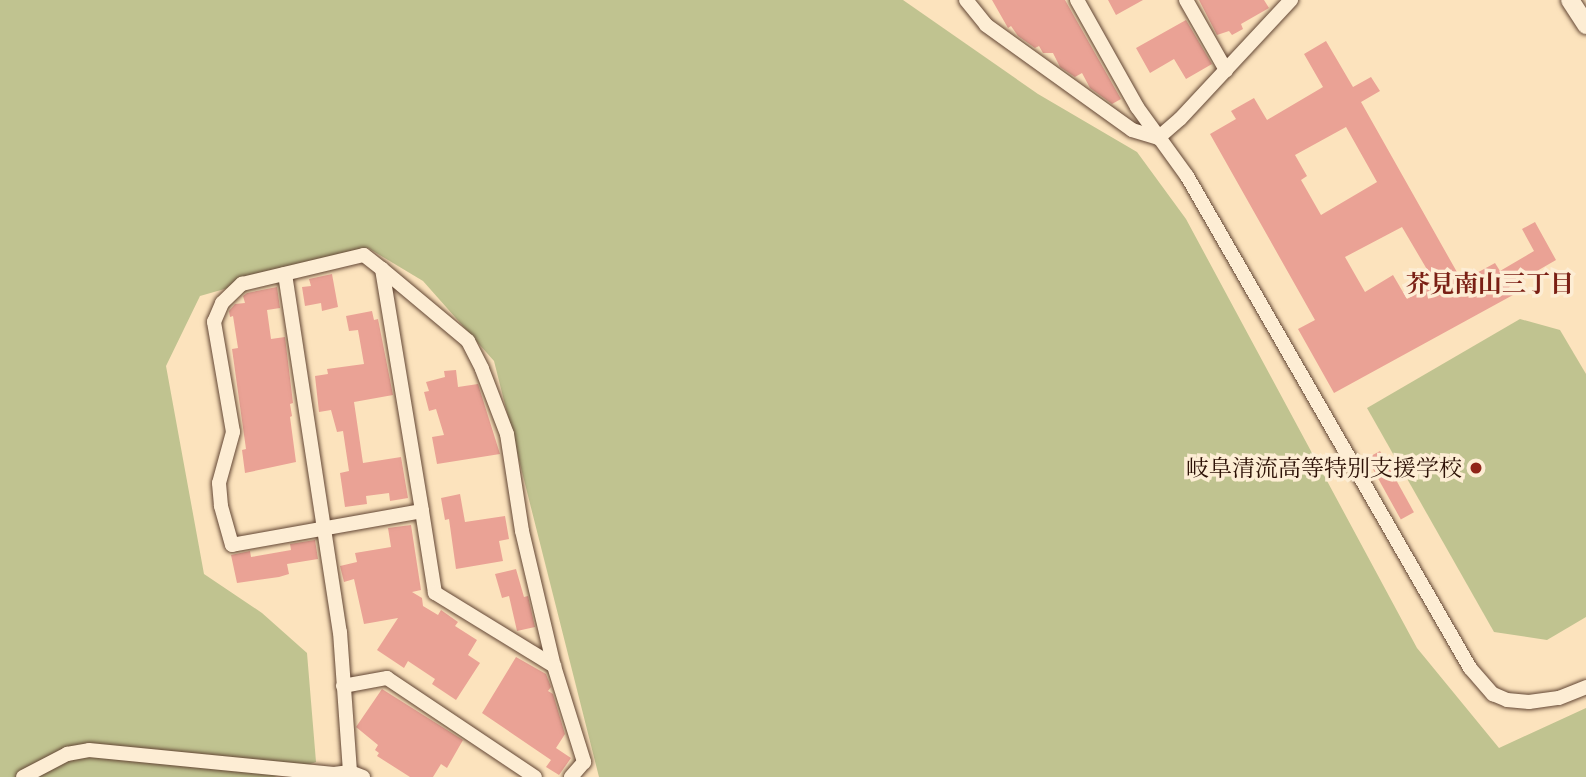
<!DOCTYPE html>
<meta charset="utf-8">
<style>
body{margin:0}
#map{position:relative;width:1586px;height:777px;overflow:hidden;background:#fce3bd;font-family:"EB Garamond","Noto Serif JP",serif}
div>[style]{position:absolute}
.green>*{inset:0;background:#c0c390}
.building>*{inset:0;background:#eaa295;transform-origin:0 0}
.roads{filter:drop-shadow(0 0 2px #624634) drop-shadow(0 0 2px #624634)}
.minor>*{height:14px;margin:-7px;padding:0 7px;transform-origin:7px;border-radius:7px;background:#fdedd4}
.tertiary>*{height:18px;margin:-9px;padding:0 9px;transform-origin:9px;border-radius:9px;background:#fdedd4}
.dots>*{width:19px;height:19px;translate:-50% -50%;box-sizing:border-box;border:4px solid #fdedd4;border-radius:50%}
span{translate:-50% -50%;white-space:nowrap;text-align:center;line-height:1.15;-webkit-text-stroke:7px #fdedd4;paint-order:stroke}
.poi-label{font-size:23px;color:#2e1207}
.right{translate:-100% -50%;text-align:right}
.neighbourhood-label{font-size:24px;color:#7a1f14;font-weight:700}
</style>
<div id="map">
<div class="green">
<div style="clip-path:polygon(0 0,903px 0,1038px 94px,1137px 152px,1186px 219px,1417px 648px,1499px 748px,1586px 708px,1586px 777px,599px 777px,494px 361px,423px 281px,368px 248px,200px 296px,166px 366px,204px 574px,262px 613px,307px 653px,316px 762px,274px 777px,0 777px)"></div>
<div style="clip-path:polygon(1520px 319px,1560px 330px,1586px 374px,1586px 617px,1547px 640px,1494px 632px,1367px 408px)"></div>
</div>
<div class="building">
<div style="clip-path:polygon(992px 0,1065px 0,1121px 99px,1112px 104px,1090px 88px,1082px 73px,1075px 77px,1060px 67px,1053px 53px,1043px 53px,1039px 46px,1035px 48px,1018px 36px,1011px 26px,1008px 28px)"></div>
<div style="clip-path:polygon(1108px 0,1143px 0,1116px 15px)"></div>
<div style="clip-path:polygon(1199px 0,1264px 0,1269px 8px,1241px 24px,1243px 29px,1232px 35px,1229px 31px,1217px 35px)"></div>
<div style="clip-path:polygon(1186px 20px,1212px 64px,1186px 79px,1174px 59px,1150px 73px,1136px 48px)"></div>
<div style="clip-path:polygon(evenodd,1326px 41px,1353px 87px,1371px 77px,1380px 91px,1361px 102px,1462px 281px,1495px 263px,1500px 271px,1534px 251px,1522px 229px,1535px 222px,1556px 260px,1509px 287px,1513px 295px,1334px 393px,1298px 329px,1315px 320px,1210px 134px,1236px 119px,1231px 111px,1254px 98px,1267px 120px,1323px 87px,1304px 54px,1326px 41px,1346px 127px,1377px 182px,1321px 215px,1301px 180px,1307px 176px,1295px 155px,1346px 127px,1326px 41px,1402px 227px,1435px 283px,1407px 299px,1393px 275px,1365px 292px,1345px 257px,1402px 227px)"></div>
<div style="clip-path:polygon(332px 274px,338px 307px,322px 311px,321px 303px,305px 306px,302px 287px,311px 286px,309px 279px)"></div>
<div style="clip-path:polygon(277px 287px,280px 308px,267px 310px,271px 339px,285px 337px,293px 403px,290px 404px,292px 416px,290px 417px,296px 462px,245px 473px,242px 450px,246px 449px,232px 349px,238px 348px,233px 316px,230px 317px,229px 311px,235px 304px,245px 303px,243px 296px,247px 293px)"></div>
<div style="clip-path:polygon(372px 311px,374px 320px,378px 319px,393px 395px,354px 402px,363px 463px,401px 457px,408px 498px,390px 501px,389px 493px,366px 496px,367px 504px,345px 507px,340px 473px,349px 471px,343px 431px,337px 432px,331px 410px,319px 412px,315px 376px,328px 374px,327px 369px,364px 364px,358px 330px,349px 331px,346px 316px)"></div>
<div style="clip-path:polygon(456px 370px,458px 387px,478px 384px,500px 454px,437px 464px,432px 437px,444px 435px,436px 409px,429px 411px,424px 392px,429px 391px,426px 382px,445px 377px,444px 371px)"></div>
<div style="left:1380px;top:451px;width:70px;height:15px;rotate:61deg"></div>
<div style="clip-path:polygon(460px 494px,465px 522px,505px 516px,509px 539px,499px 541px,503px 561px,456px 569px,449px 519px,445px 520px,441px 498px)"></div>
<div style="clip-path:polygon(411px 525px,421px 590px,412px 592px,422px 598px,423px 606px,438px 615px,441px 610px,458px 622px,455px 626px,477px 640px,468px 655px,480px 663px,456px 700px,432px 684px,435px 679px,408px 661px,404px 668px,377px 650px,398px 618px,364px 624px,354px 579px,344px 582px,340px 566px,357px 562px,355px 553px,391px 547px,388px 528px)"></div>
<div style="clip-path:polygon(315px 540px,318px 559px,287px 564px,289px 574px,279px 577px,237px 583px,231px 555px,250px 551px,251px 557px,291px 550px,290px 544px)"></div>
<div style="clip-path:polygon(516px 569px,524px 597px,528px 596px,535px 627px,517px 631px,509px 596px,502px 598px,495px 574px)"></div>
<div style="clip-path:polygon(516px 657px,546px 674px,551px 687px,548px 691px,553px 694px,565px 734px,556px 748px,571px 758px,559px 775px,546px 767px,551px 760px,482px 713px)"></div>
<div style="clip-path:polygon(382px 689px,463px 740px,447px 768px,441px 764px,433px 777px,410px 777px,377px 756px,379px 753px,375px 750px,378px 745px,356px 727px)"></div>
</div>
<div class="roads">
<div class="minor">
<div style="left:966px;top:0;width:32px;rotate:51deg"></div>
<div style="left:986px;top:25px;width:180px;rotate:35.7deg"></div>
<div style="left:1132px;top:130px;width:27px;rotate:17deg"></div>
<div style="left:1077px;top:0;width:123px;rotate:60.7deg"></div>
<div style="left:1137px;top:107px;width:85px;rotate:54.1deg"></div>
<div style="left:1187px;top:176px;width:568px;rotate:60.09deg"></div>
<div style="left:1470px;top:668px;width:35px;rotate:49deg"></div>
<div style="left:1493px;top:694px;width:15px;rotate:23deg"></div>
<div style="left:1507px;top:700px;width:22px;rotate:5deg"></div>
<div style="left:1529px;top:702px;width:30px;rotate:-8deg"></div>
<div style="left:1559px;top:698px;width:29px;rotate:-22deg"></div>
<div style="left:1186px;top:0;width:81px;rotate:60.3deg"></div>
<div style="left:1158px;top:138px;width:29px;rotate:-41deg"></div>
<div style="left:1180px;top:119px;width:163px;rotate:-47deg"></div>
<div style="left:382px;top:269px;width:112px;rotate:39.9deg"></div>
<div style="left:468px;top:341px;width:31px;rotate:63deg"></div>
<div style="left:482px;top:369px;width:70px;rotate:69deg"></div>
<div style="left:507px;top:434px;width:98px;rotate:81.2deg"></div>
<div style="left:522px;top:531px;width:139px;rotate:76.7deg"></div>
<div style="left:285px;top:274px;width:362px;rotate:81.3deg"></div>
<div style="left:340px;top:632px;width:140px;rotate:85.9deg"></div>
<div style="left:422px;top:511px;width:193px;rotate:169.9deg"></div>
<div style="left:232px;top:545px;width:41px;rotate:-105.8deg"></div>
<div style="left:221px;top:506px;width:23px;rotate:-95deg"></div>
<div style="left:219px;top:483px;width:53px;rotate:-74.6deg"></div>
<div style="left:233px;top:432px;width:112px;rotate:-99.8deg"></div>
<div style="left:214px;top:322px;width:21px;rotate:-67deg"></div>
<div style="left:222px;top:303px;width:28px;rotate:-44deg"></div>
<div style="left:242px;top:284px;width:125px;rotate:-13.4deg"></div>
<div style="left:364px;top:255px;width:23px;rotate:38deg"></div>
<div style="left:382px;top:269px;width:245px;rotate:80.6deg"></div>
<div style="left:422px;top:511px;width:83px;rotate:81deg"></div>
<div style="left:435px;top:593px;width:140px;rotate:31.5deg"></div>
<div style="left:554px;top:666px;width:101px;rotate:72.6deg"></div>
<div style="left:584px;top:762px;width:20px;rotate:131deg"></div>
<div style="left:343px;top:686px;width:45px;rotate:-10.3deg"></div>
<div style="left:387px;top:678px;width:178px;rotate:33.8deg"></div>
<div style="left:23px;top:777px;width:50px;rotate:-27.6deg"></div>
<div style="left:67px;top:754px;width:22px;rotate:-10deg"></div>
<div style="left:89px;top:750px;width:246px;rotate:5.6deg"></div>
<div style="left:334px;top:774px;width:16px;rotate:-7deg"></div>
<div style="left:350px;top:772px;width:14px;rotate:21deg"></div>
</div>
<div class="tertiary">
<div style="left:1570px;top:0;width:30px;rotate:57deg"></div>
</div>
</div>
<div class="dots">
<div style="left:1476px;top:468px;background:#8f2418"></div>
</div>
<div class="poi-label">
<span class="right" style="left:1462px;top:468px">岐阜清流高等特別支援学校</span>
</div>
<div class="neighbourhood-label">
<span style="left:1490px;top:284px">芥見南山三丁目</span>
</div>
</div>
